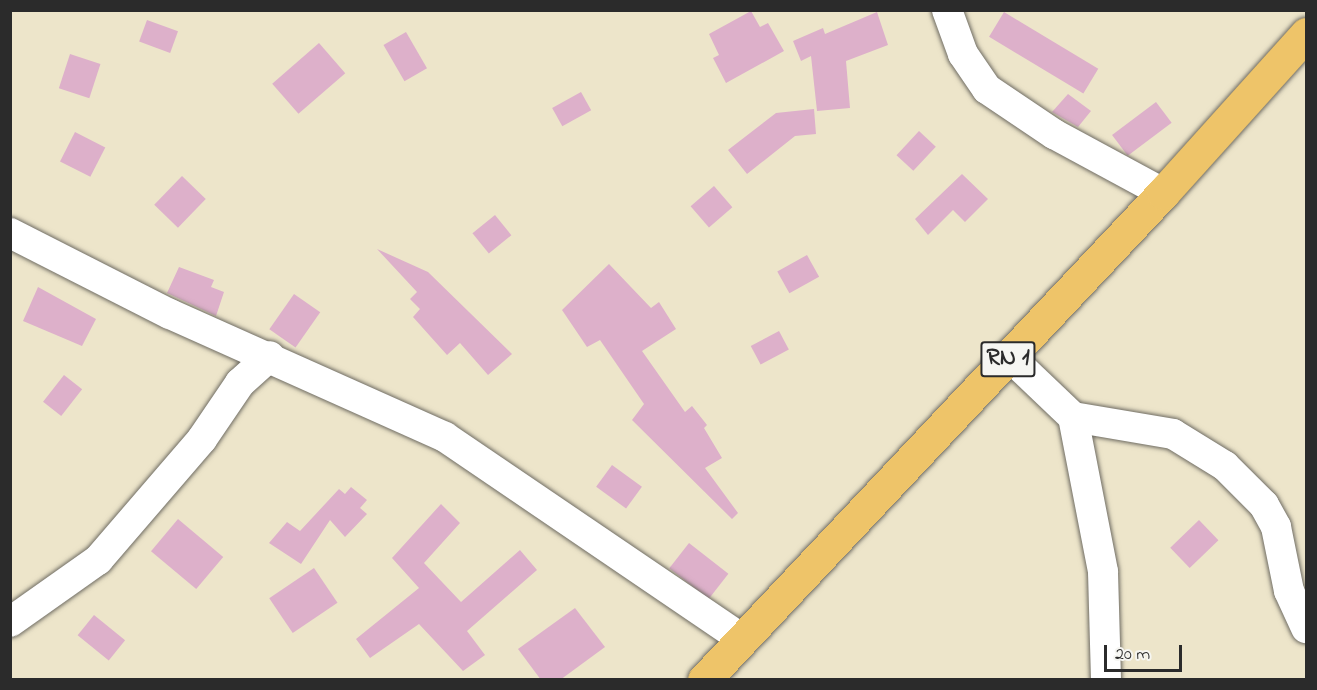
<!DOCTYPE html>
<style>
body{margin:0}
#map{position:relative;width:1317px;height:690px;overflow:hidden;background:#ede5ca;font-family:"Indie Flower",sans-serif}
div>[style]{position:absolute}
.building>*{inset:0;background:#ddb0ca;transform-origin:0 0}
.roads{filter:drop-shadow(0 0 2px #6f6c63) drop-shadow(0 0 2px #6f6c63)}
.street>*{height:30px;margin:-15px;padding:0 15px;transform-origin:15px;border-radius:15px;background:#fff}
.primary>*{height:33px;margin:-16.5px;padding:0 16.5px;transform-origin:16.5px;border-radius:16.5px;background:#eec469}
span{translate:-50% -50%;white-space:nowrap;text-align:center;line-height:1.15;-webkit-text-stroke:5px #f6f6f2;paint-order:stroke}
.shield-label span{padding:2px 4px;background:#f6f6f2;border:2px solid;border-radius:4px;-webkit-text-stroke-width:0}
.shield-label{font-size:24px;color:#2b2b2b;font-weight:700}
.frame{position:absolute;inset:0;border:12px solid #2b2b2b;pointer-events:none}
.scale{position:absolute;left:1104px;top:645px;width:78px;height:27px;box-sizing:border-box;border:3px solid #2b2b2b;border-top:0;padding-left:8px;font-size:18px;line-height:21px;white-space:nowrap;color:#2b2b2b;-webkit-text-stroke:4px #f6f6f2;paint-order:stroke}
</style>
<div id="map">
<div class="building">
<div style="clip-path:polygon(751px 11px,760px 27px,768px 23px,784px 51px,726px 83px,713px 58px,719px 55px,709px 34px)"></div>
<div style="clip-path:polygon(877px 12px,888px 45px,846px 61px,850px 108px,817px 111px,811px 56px,801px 61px,793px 41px,823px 28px,825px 34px)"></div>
<div style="left:1004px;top:12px;width:110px;height:29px;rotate:31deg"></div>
<div style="left:147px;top:20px;width:33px;height:23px;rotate:20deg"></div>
<div style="left:406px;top:32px;width:42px;height:26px;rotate:60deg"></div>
<div style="left:319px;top:43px;width:40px;height:62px;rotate:49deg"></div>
<div style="left:70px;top:54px;width:32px;height:36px;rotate:18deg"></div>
<div style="left:581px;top:92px;width:21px;height:33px;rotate:61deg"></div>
<div style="clip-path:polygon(1068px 94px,1091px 111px,1078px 127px,1052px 112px)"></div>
<div style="left:1156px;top:102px;width:26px;height:55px;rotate:53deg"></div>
<div style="clip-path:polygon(814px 109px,816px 134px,795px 136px,747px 174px,728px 150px,776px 113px)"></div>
<div style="left:919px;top:131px;width:23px;height:33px;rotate:43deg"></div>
<div style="left:75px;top:132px;width:34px;height:33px;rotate:27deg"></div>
<div style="clip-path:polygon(962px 174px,988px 199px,965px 222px,953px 210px,928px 235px,915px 219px)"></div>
<div style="left:182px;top:176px;width:33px;height:40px;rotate:44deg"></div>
<div style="left:714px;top:186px;width:28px;height:31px;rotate:49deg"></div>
<div style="left:495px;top:215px;width:26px;height:29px;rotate:51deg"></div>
<div style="clip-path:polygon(377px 249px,428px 272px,512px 354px,488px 375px,460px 343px,447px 355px,413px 317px,420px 309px,410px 299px,417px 292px)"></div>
<div style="left:807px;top:255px;width:25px;height:34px;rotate:61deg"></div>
<div style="clip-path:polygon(609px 264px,651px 308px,659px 302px,676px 329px,642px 351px,685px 412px,692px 406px,707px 425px,704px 428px,722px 458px,705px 468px,738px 513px,732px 519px,632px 420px,644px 404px,600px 340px,587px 347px,562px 310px)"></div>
<div style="clip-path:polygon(179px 267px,214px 280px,211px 287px,224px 292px,216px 316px,167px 293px)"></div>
<div style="clip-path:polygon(38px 287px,96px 319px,82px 346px,23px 321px)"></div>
<div style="left:294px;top:294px;width:32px;height:43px;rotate:35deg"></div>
<div style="left:779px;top:331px;width:21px;height:32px;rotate:62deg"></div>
<div style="left:64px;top:375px;width:23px;height:34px;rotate:38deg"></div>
<div style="left:612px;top:465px;width:37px;height:27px;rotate:36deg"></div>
<div style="clip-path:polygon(351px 487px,367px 500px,360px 508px,367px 514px,345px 537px,330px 520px,301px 564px,269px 543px,287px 522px,300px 531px,339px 489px,345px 494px)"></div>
<div style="clip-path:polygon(441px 504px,460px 523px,424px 563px,461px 602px,520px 550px,537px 570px,467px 631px,485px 655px,463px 671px,419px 624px,370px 658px,356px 639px,419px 588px,392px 558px)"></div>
<div style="left:178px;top:519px;width:59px;height:42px;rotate:40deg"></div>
<div style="left:1199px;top:520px;width:28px;height:40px;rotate:46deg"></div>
<div style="left:689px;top:543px;width:50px;height:32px;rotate:38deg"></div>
<div style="left:314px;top:568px;width:42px;height:54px;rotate:56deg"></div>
<div style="clip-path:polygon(575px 608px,605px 647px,560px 680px,541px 680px,518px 649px)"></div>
<div style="left:94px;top:615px;width:40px;height:26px;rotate:39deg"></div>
</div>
<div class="roads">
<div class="street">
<div style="left:947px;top:10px;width:47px;rotate:70deg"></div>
<div style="left:963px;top:54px;width:42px;rotate:55.6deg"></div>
<div style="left:987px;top:89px;width:81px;rotate:33.9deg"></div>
<div style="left:1054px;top:134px;width:124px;rotate:28.4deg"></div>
<div style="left:10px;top:233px;width:179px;rotate:26.9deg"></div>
<div style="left:170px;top:314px;width:301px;rotate:24.1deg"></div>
<div style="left:445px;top:437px;width:359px;rotate:34.2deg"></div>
<div style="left:1010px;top:357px;width:87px;rotate:43.6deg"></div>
<div style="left:1073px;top:417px;width:158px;rotate:79deg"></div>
<div style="left:1103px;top:572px;width:108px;rotate:88.4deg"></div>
<div style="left:1073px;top:417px;width:101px;rotate:9.6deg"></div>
<div style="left:1173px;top:434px;width:61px;rotate:31.6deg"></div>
<div style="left:1225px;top:466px;width:55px;rotate:45deg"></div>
<div style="left:1264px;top:505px;width:25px;rotate:61deg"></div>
<div style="left:1276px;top:527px;width:65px;rotate:78.5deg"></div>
<div style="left:1289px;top:591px;width:41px;rotate:65.3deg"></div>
<div style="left:10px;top:622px;width:108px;rotate:-35.2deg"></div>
<div style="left:98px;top:560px;width:160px;rotate:-49.3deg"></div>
<div style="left:202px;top:439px;width:68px;rotate:-55.8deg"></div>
<div style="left:240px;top:383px;width:40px;rotate:-42deg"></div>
</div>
<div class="primary">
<div style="left:704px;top:680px;width:669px;rotate:-46.7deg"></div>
<div style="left:1163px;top:193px;width:214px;rotate:-48deg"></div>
</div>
</div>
<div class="shield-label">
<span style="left:1008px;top:359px">RN 1</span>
</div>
<div class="frame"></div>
<div class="scale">20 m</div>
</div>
